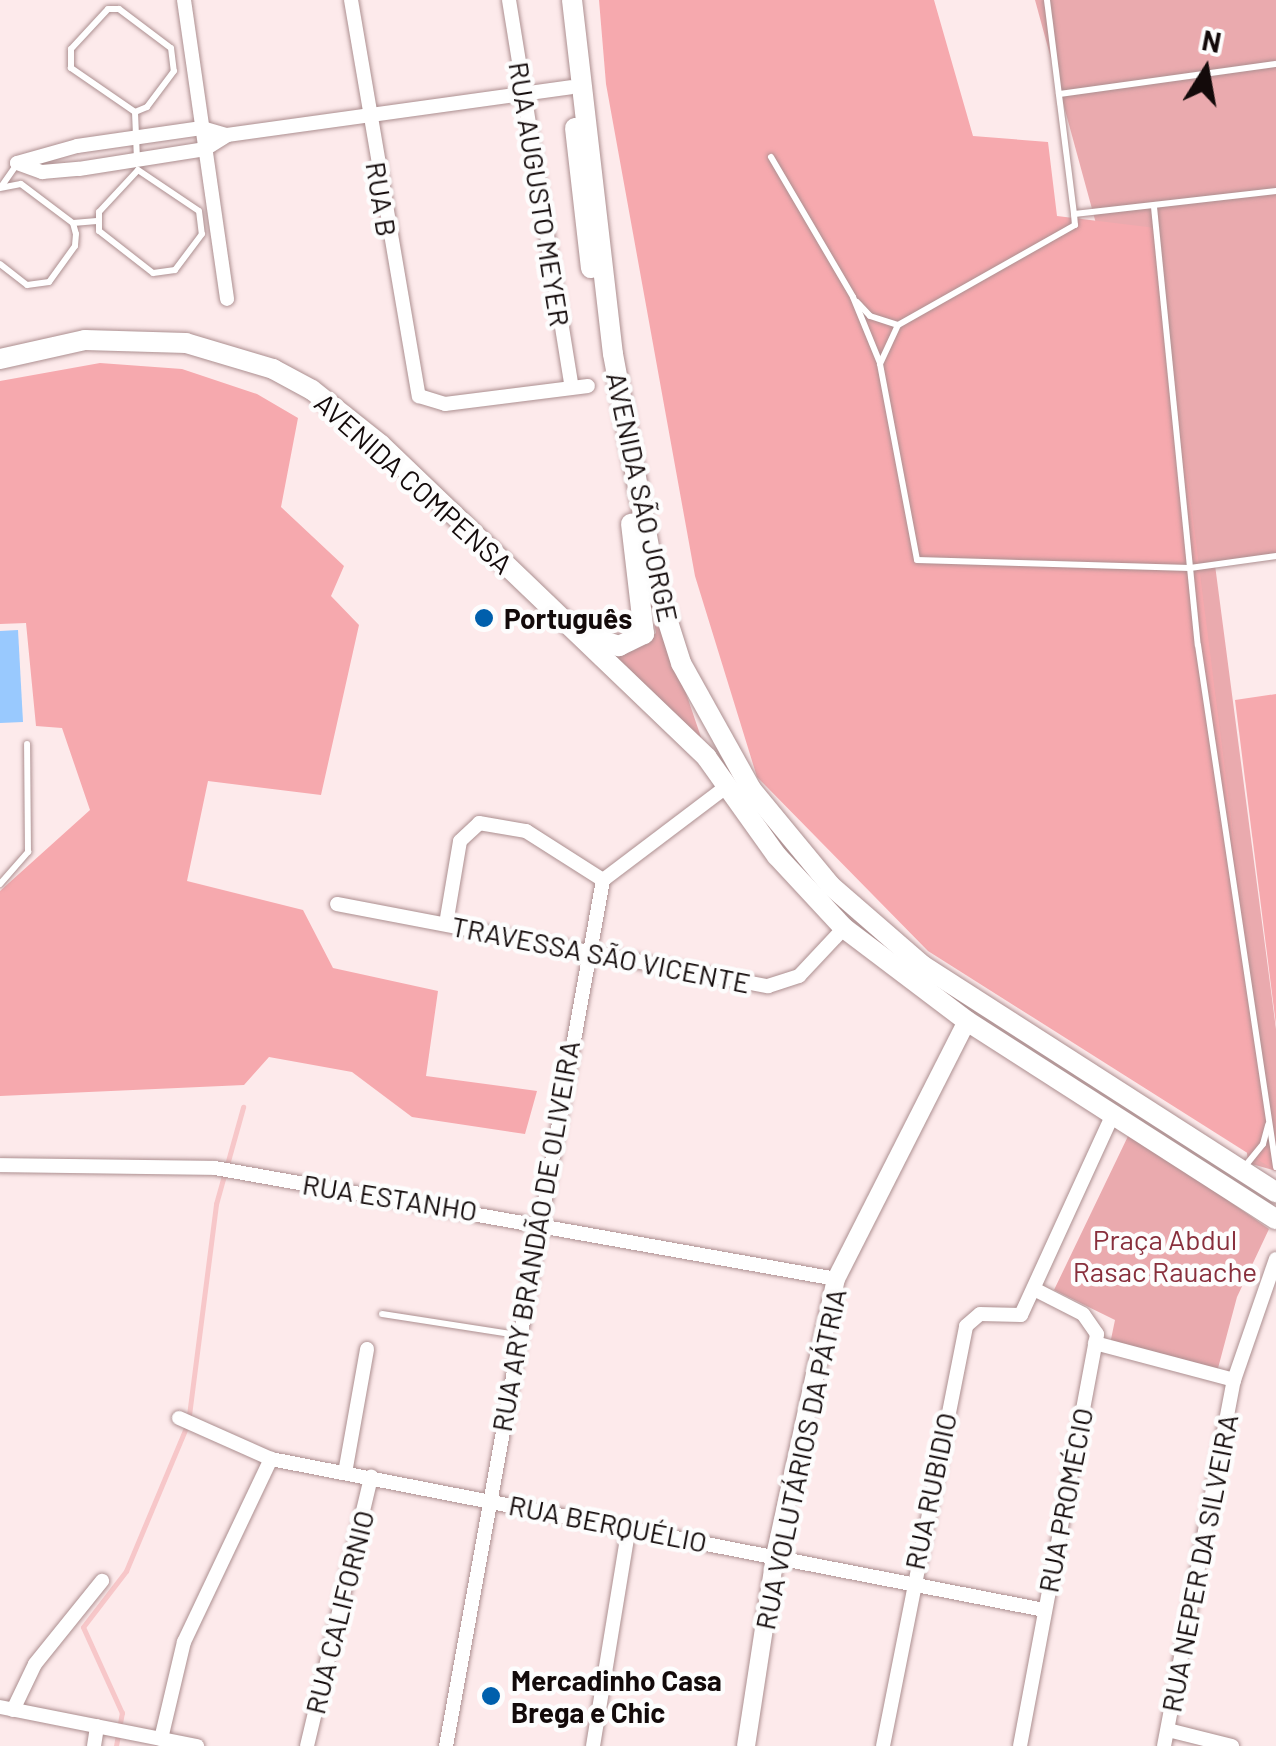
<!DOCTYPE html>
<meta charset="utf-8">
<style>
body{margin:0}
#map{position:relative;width:1276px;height:1746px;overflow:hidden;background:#fdeaeb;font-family:Barlow,sans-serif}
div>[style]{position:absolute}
.green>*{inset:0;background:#eaaaae}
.forest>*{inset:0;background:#f6a9ae}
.stream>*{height:5px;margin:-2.5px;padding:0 2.5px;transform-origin:2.5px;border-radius:2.5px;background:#f7c7c9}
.building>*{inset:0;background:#99c9fe}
.roads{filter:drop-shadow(0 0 2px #ac8f90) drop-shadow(0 0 2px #ac8f90)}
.service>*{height:6px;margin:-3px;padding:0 3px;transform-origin:3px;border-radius:3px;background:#fff}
.minor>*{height:14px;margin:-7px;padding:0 7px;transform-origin:7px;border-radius:7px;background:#fff}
.tertiary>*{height:18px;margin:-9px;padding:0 9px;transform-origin:9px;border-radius:9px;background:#fff}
.primary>*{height:20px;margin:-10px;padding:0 10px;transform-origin:10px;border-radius:10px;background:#fff}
.dots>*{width:28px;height:28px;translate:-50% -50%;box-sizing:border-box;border:5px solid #fdfdfd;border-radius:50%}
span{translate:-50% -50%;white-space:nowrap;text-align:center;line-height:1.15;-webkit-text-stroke:9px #fdfdfd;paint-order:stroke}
.street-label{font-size:28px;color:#130a0a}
.poi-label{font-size:28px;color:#130a0a;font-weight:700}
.left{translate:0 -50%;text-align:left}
.park-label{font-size:28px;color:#882f3c}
.north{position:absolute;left:1156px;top:20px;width:100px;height:100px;-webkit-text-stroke:8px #fdfdfd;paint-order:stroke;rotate:11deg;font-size:28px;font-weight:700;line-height:40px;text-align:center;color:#130a0a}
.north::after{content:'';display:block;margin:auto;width:35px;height:45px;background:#130a0a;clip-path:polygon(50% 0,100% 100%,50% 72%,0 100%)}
</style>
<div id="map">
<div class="green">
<div style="clip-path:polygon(1035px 0,1276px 0,1276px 557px,1215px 565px,1276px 1029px,1276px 1171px,1248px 1163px,1190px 568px)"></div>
<div style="clip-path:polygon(645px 573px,703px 743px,608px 650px,633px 651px,656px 633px)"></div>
<div style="clip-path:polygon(1130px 1132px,1269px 1229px,1237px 1297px,1217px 1372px,1109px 1349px,1115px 1320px,1054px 1290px)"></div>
</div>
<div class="forest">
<div style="clip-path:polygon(599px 0,934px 0,973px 136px,1048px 142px,1057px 216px,1156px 228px,1276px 1171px,928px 951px,757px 777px,695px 576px,606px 84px)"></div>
<div style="clip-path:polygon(100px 363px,182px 369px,257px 394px,298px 418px,281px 507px,344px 566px,331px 596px,359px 625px,321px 795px,208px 781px,187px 881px,303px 910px,333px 968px,438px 991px,426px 1076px,537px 1091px,525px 1134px,412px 1117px,352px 1072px,269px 1057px,244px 1085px,0 1096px,0 891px,90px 810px,62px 728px,36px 726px,26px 623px,0 624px,0 381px)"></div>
<div style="clip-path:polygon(1276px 694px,1276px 1025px,1235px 700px)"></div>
</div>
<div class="stream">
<div style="left:116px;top:1746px;width:34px;rotate:-80deg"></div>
<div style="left:122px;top:1713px;width:94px;rotate:-114.4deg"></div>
<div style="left:83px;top:1627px;width:71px;rotate:-52.5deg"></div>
<div style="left:126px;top:1571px;width:160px;rotate:-67.3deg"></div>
<div style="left:188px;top:1423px;width:221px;rotate:-82.7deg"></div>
<div style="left:216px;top:1204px;width:101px;rotate:-74.4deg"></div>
</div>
<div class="building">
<div style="clip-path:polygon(18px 630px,23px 722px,0 723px,0 631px)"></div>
</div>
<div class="roads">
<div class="service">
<div style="left:1047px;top:0;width:216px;rotate:82.8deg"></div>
<div style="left:108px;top:9px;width:11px"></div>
<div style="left:119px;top:9px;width:65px;rotate:36.9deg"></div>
<div style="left:171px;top:48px;width:23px;rotate:83deg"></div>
<div style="left:174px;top:71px;width:45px;rotate:126.9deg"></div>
<div style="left:147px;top:107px;width:13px;rotate:157deg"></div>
<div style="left:135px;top:112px;width:78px;rotate:-145.5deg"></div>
<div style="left:71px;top:68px;width:19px;rotate:-90deg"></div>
<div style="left:71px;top:49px;width:54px;rotate:-47.2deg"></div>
<div style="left:1059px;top:94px;width:219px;rotate:-7.9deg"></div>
<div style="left:135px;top:112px;width:48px;rotate:87.6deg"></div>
<div style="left:771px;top:157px;width:162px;rotate:59.6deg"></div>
<div style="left:853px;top:297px;width:71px;rotate:67.8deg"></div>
<div style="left:138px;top:170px;width:73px;rotate:33.9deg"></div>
<div style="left:199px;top:211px;width:23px;rotate:83deg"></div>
<div style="left:202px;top:234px;width:45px;rotate:126.9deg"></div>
<div style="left:175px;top:270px;width:22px;rotate:172deg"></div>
<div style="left:153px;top:273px;width:68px;rotate:-142.1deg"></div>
<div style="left:99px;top:231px;width:19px;rotate:-90deg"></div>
<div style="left:99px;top:212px;width:57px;rotate:-47.1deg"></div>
<div style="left:1px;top:187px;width:28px;rotate:-55deg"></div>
<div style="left:0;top:188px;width:21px;rotate:-11deg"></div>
<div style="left:21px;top:184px;width:65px;rotate:36.9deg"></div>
<div style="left:73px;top:223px;width:11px;rotate:75deg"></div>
<div style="left:76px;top:234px;width:12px;rotate:95deg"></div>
<div style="left:75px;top:246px;width:44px;rotate:125.8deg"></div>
<div style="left:49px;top:282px;width:22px;rotate:172deg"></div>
<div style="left:27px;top:285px;width:34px;rotate:-142deg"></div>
<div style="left:1276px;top:191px;width:203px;rotate:173.5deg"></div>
<div style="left:1074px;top:214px;width:11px;rotate:85deg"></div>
<div style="left:1075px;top:225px;width:203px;rotate:150.5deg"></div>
<div style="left:898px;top:325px;width:43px;rotate:114.8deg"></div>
<div style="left:880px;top:364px;width:199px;rotate:79.3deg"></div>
<div style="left:917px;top:560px;width:273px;rotate:1.7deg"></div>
<div style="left:1190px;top:568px;width:87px;rotate:-7.9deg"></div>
<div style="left:1154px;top:207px;width:440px;rotate:84.3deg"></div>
<div style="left:1198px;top:645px;width:528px;rotate:81.5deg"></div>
<div style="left:73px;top:223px;width:24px;rotate:-5deg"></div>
<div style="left:857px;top:302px;width:19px;rotate:47deg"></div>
<div style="left:870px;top:316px;width:28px;rotate:18deg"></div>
<div style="left:0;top:884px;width:43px;rotate:-48.8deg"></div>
<div style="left:28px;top:852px;width:108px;rotate:-90.5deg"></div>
<div style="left:1246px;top:1165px;width:27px;rotate:-51deg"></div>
<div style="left:1263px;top:1144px;width:20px;rotate:-75deg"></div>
<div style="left:382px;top:1314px;width:137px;rotate:8.8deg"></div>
</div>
<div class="minor">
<div style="left:184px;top:0;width:302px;rotate:81.8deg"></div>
<div style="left:351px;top:0;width:402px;rotate:80.3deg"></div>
<div style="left:419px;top:396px;width:27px;rotate:17deg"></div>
<div style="left:445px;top:404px;width:144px;rotate:-7.2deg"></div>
<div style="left:509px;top:0;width:392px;rotate:80.8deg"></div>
<div style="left:17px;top:163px;width:27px;rotate:20deg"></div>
<div style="left:42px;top:172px;width:37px;rotate:-5deg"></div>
<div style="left:79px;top:169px;width:128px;rotate:-9deg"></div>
<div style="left:205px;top:149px;width:26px;rotate:-32deg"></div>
<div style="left:227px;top:135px;width:347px;rotate:-7.9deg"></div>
<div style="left:17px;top:163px;width:62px;rotate:-15.8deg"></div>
<div style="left:77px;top:146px;width:126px;rotate:-8.2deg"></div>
<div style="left:202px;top:128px;width:26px;rotate:16deg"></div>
<div style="left:337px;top:904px;width:439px;rotate:10.8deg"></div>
<div style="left:768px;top:986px;width:33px;rotate:-18deg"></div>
<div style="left:799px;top:976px;width:66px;rotate:-46.8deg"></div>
<div style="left:446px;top:924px;width:84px;rotate:-80.4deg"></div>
<div style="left:460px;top:841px;width:26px;rotate:-43deg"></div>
<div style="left:479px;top:823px;width:48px;rotate:9.7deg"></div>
<div style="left:526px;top:831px;width:91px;rotate:32.5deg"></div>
<div style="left:0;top:1165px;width:215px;rotate:0.8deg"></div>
<div style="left:215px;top:1168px;width:631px;rotate:10.13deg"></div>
<div style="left:1095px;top:1343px;width:144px;rotate:14.9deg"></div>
<div style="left:179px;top:1418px;width:101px;rotate:24deg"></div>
<div style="left:271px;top:1459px;width:788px;rotate:11.05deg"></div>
<div style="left:345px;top:1473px;width:126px;rotate:-79.9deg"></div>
<div style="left:0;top:1707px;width:201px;rotate:11.2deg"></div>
<div style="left:13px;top:1710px;width:51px;rotate:-64.4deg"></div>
<div style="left:35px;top:1664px;width:107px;rotate:-51.1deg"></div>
<div style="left:1168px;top:1730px;width:66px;rotate:14deg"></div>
<div style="left:161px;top:1739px;width:100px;rotate:-76.7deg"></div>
<div style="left:184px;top:1642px;width:203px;rotate:-64.6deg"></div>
<div style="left:94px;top:1746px;width:20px;rotate:-81deg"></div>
<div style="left:307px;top:1746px;width:277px;rotate:-76.6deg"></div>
<div style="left:446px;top:1746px;width:880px;rotate:-79.72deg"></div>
<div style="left:603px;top:880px;width:154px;rotate:-37.1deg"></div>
<div style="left:593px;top:1746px;width:222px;rotate:-80.7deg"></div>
<div style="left:883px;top:1746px;width:428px;rotate:-78.8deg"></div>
<div style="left:966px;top:1326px;width:18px;rotate:-41deg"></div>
<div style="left:980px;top:1314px;width:41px;rotate:1.4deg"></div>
<div style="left:1021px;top:1315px;width:223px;rotate:-65.4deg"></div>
<div style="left:1020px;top:1746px;width:419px;rotate:-79.4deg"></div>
<div style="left:1097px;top:1334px;width:24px;rotate:-125deg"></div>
<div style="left:1083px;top:1314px;width:55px;rotate:-153deg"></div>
<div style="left:1164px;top:1746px;width:373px;rotate:-79.2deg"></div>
<div style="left:1234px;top:1380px;width:128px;rotate:-70.9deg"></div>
</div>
<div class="tertiary">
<div style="left:746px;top:1746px;width:192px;rotate:-81.3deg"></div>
<div style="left:775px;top:1556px;width:284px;rotate:-77.6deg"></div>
<div style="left:836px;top:1279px;width:289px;rotate:-63.1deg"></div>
</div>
<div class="primary">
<div style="left:572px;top:0;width:356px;rotate:83.4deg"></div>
<div style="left:613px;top:354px;width:234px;rotate:79.4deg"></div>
<div style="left:656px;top:584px;width:83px;rotate:72.4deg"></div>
<div style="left:681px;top:663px;width:144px;rotate:60.9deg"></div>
<div style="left:751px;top:789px;width:124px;rotate:50.5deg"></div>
<div style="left:830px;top:885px;width:122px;rotate:41deg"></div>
<div style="left:922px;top:965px;width:421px;rotate:32.7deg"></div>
<div style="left:575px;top:128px;width:141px;rotate:83.5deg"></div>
<div style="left:0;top:359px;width:87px;rotate:-12.6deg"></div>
<div style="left:85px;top:340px;width:101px;rotate:1.7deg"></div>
<div style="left:186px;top:343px;width:91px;rotate:16.6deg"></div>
<div style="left:273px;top:369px;width:44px;rotate:28.3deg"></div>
<div style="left:312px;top:390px;width:87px;rotate:38.5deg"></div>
<div style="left:380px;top:444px;width:453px;rotate:43.8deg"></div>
<div style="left:707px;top:758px;width:120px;rotate:54.5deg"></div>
<div style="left:777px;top:856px;width:98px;rotate:47.1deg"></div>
<div style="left:844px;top:928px;width:154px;rotate:37.1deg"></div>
<div style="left:967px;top:1021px;width:367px;rotate:32.7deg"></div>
<div style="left:585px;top:635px;width:36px;rotate:18deg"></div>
<div style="left:619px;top:646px;width:28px;rotate:-26deg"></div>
<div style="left:644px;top:634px;width:111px;rotate:-96.7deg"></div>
</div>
</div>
<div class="dots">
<div style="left:484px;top:618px;background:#005fac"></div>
<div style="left:491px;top:1696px;background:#005fac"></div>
</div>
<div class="street-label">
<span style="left:540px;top:194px;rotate:81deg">RUA AUGUSTO MEYER</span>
<span style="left:382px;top:199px;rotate:81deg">RUA B</span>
<span style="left:414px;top:483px;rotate:42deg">AVENIDA COMPENSA</span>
<span style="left:643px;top:497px;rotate:78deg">AVENIDA SÃO JORGE</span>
<span style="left:601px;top:954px;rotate:11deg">TRAVESSA SÃO VICENTE</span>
<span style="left:390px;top:1197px;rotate:9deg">RUA ESTANHO</span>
<span style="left:535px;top:1236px;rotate:-80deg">RUA ARY BRANDÃO DE OLIVEIRA</span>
<span style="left:800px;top:1459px;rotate:-78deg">RUA VOLUTÁRIOS DA PÁTRIA</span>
<span style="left:930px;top:1491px;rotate:-78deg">RUA RUBIDIO</span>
<span style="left:1065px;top:1500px;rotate:-79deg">RUA PROMÉCIO</span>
<span style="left:608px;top:1523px;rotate:11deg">RUA BERQUÉLIO</span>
<span style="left:1199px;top:1563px;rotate:-79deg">RUA NEPER DA SILVEIRA</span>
<span style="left:339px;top:1612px;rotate:-76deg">RUA CALIFORNIO</span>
</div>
<div class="poi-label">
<span class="left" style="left:504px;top:618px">Português</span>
<span class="left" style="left:511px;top:1696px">Mercadinho Casa<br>Brega e Chic</span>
</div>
<div class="park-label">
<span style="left:1165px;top:1255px">Praça Abdul<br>Rasac Rauache</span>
</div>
<div class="north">N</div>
</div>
